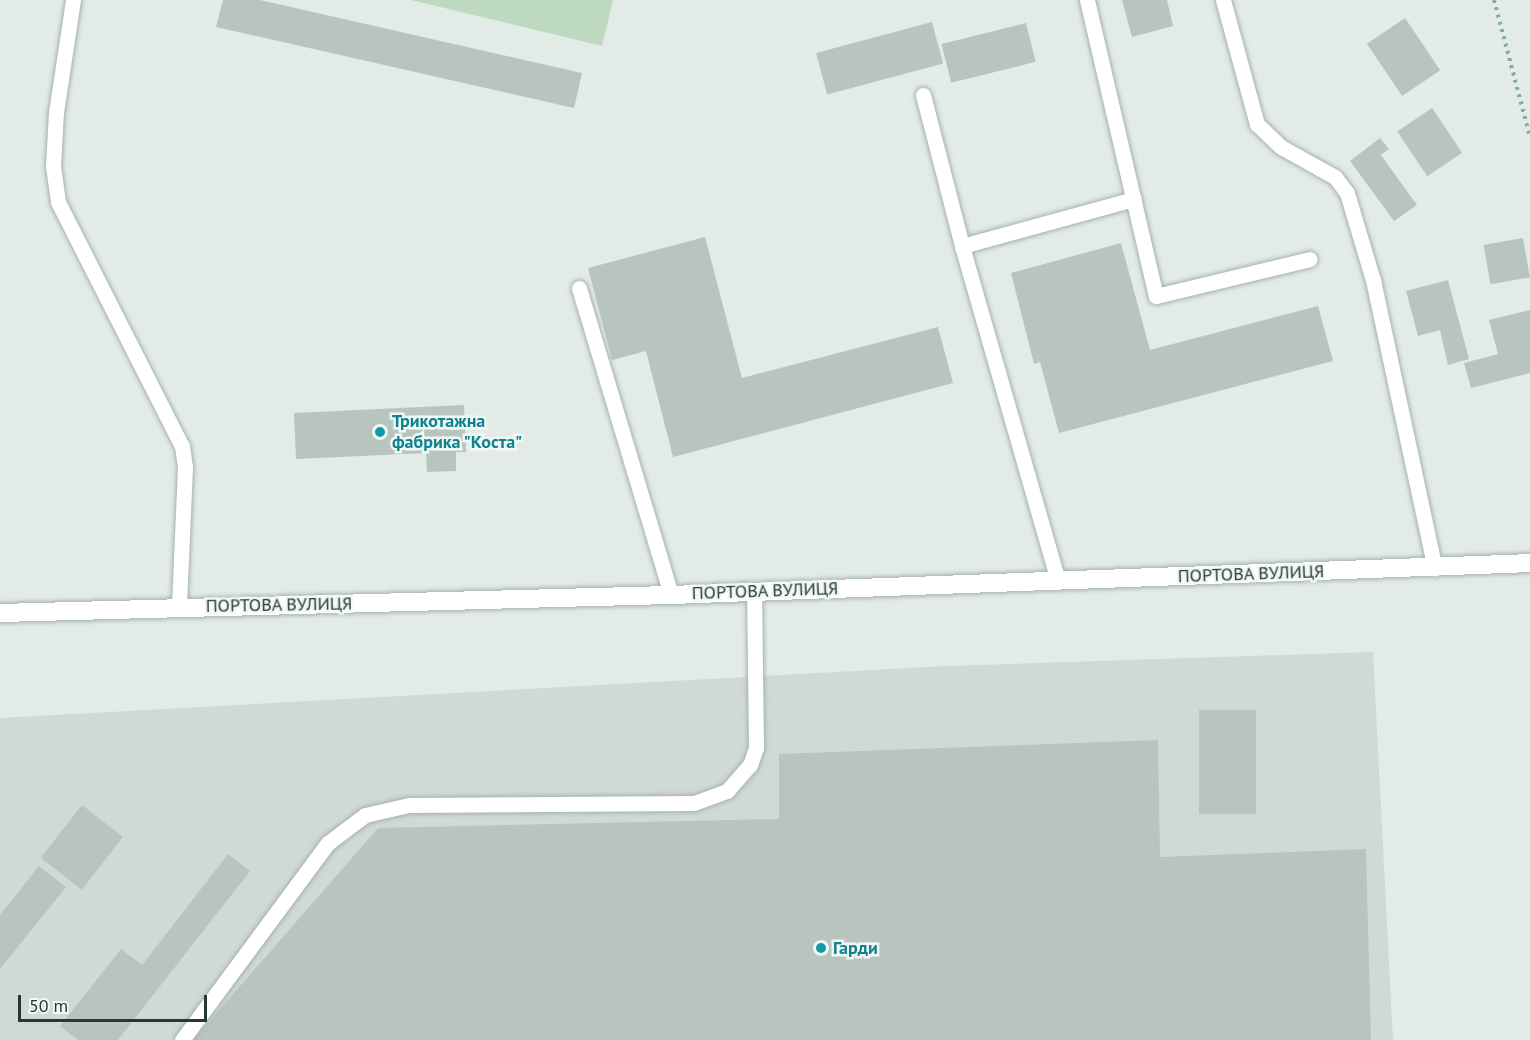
<!DOCTYPE html>
<meta charset="utf-8">
<style>
body{margin:0}
#map{position:relative;width:1530px;height:1040px;overflow:hidden;background:#e2ebe6;font-family:"PT Sans",sans-serif}
div>[style]{position:absolute}
.built>*{inset:0;background:#d0dad4}
.green>*{inset:0;background:#bddac1}
.building>*{inset:0;background:#b7c5be;transform-origin:0 0}
.path>*{height:4px;margin-top:-2px;transform-origin:0;background:repeating-linear-gradient(90deg,#85ab9b 0 3px,transparent 0 7.5px)}
.roads{filter:drop-shadow(0 0 2px #a5b2ac) drop-shadow(0 0 2px #a5b2ac)}
.service>*{height:15px;margin:-7.5px;padding:0 7.5px;transform-origin:7.5px;border-radius:7.5px;background:#fff}
.tertiary>*{height:18px;margin:-9px;padding:0 9px;transform-origin:9px;border-radius:9px;background:#fff}
.dots>*{width:16px;height:16px;translate:-50% -50%;box-sizing:border-box;border:3px solid #f2f7f4;border-radius:50%}
span{translate:-50% -50%;white-space:nowrap;text-align:center;line-height:1.15;-webkit-text-stroke:5px #f2f7f4;paint-order:stroke}
.culture-label{font-size:18px;color:#0d838f;font-weight:700}
.left{translate:0 -50%;text-align:left}
.street-label{font-size:18px;color:#243a31}
.scale{position:absolute;left:18px;top:995px;width:189px;height:27px;box-sizing:border-box;border:3px solid #243a31;border-top:0;padding-left:8px;font-size:18px;line-height:21px;white-space:nowrap;color:#243a31;-webkit-text-stroke:4px #f2f7f4;paint-order:stroke}
</style>
<div id="map">
<div class="built">
<div style="clip-path:polygon(1373px 652px,1393px 1040px,0 1040px,0 718px,946px 666px)"></div>
</div>
<div class="green">
<div style="clip-path:polygon(411px 0,613px 0,602px 46px)"></div>
</div>
<div class="building">
<div style="clip-path:polygon(223px 0,260px 0,582px 73px,574px 108px,216px 27px)"></div>
<div style="clip-path:polygon(1122px 0,1167px 0,1173px 26px,1132px 37px)"></div>
<div style="left:1405px;top:18px;width:63px;height:46px;rotate:56deg"></div>
<div style="left:932px;top:22px;width:43px;height:120px;rotate:75deg"></div>
<div style="left:1026px;top:23px;width:40px;height:87px;rotate:76deg"></div>
<div style="left:1432px;top:108px;width:54px;height:42px;rotate:56deg"></div>
<div style="clip-path:polygon(1380px 138px,1389px 149px,1381px 155px,1417px 205px,1394px 221px,1350px 161px)"></div>
<div style="clip-path:polygon(705px 237px,742px 378px,938px 327px,953px 383px,673px 457px,646px 351px,612px 360px,588px 268px)"></div>
<div style="left:1523px;top:238px;width:40px;height:40px;rotate:80deg"></div>
<div style="clip-path:polygon(1121px 243px,1150px 350px,1318px 306px,1333px 361px,1059px 433px,1040px 362px,1034px 364px,1011px 273px)"></div>
<div style="clip-path:polygon(1448px 280px,1469px 359px,1448px 365px,1440px 330px,1418px 336px,1406px 291px)"></div>
<div style="clip-path:polygon(1530px 310px,1530px 373px,1471px 388px,1464px 363px,1498px 354px,1489px 320px)"></div>
<div style="clip-path:polygon(464px 405px,466px 452px,456px 452px,456px 471px,427px 472px,426px 453px,296px 459px,294px 413px)"></div>
<div style="left:1199px;top:710px;width:57px;height:104px"></div>
<div style="clip-path:polygon(1158px 740px,1160px 857px,1366px 849px,1371px 1040px,193px 1040px,378px 828px,779px 819px,779px 754px)"></div>
<div style="left:82px;top:805px;width:52px;height:67px;rotate:38deg"></div>
<div style="clip-path:polygon(228px 854px,250px 871px,118px 1040px,78px 1040px,60px 1026px,121px 949px,142px 965px)"></div>
<div style="clip-path:polygon(39px 866px,66px 887px,0 969px,0 915px)"></div>
</div>
<div class="path">
<div style="left:1494px;top:0;width:142px;rotate:75.3deg"></div>
</div>
<div class="roads">
<div class="service">
<div style="left:73px;top:0;width:113px;rotate:98.6deg"></div>
<div style="left:56px;top:112px;width:54px;rotate:93.2deg"></div>
<div style="left:53px;top:166px;width:36px;rotate:82deg"></div>
<div style="left:58px;top:202px;width:274px;rotate:63.1deg"></div>
<div style="left:182px;top:446px;width:21px;rotate:82deg"></div>
<div style="left:185px;top:467px;width:140px;rotate:92.5deg"></div>
<div style="left:1087px;top:0;width:304px;rotate:76.9deg"></div>
<div style="left:1156px;top:296px;width:158px;rotate:-13.5deg"></div>
<div style="left:1223px;top:0;width:129px;rotate:74.7deg"></div>
<div style="left:1257px;top:124px;width:33px;rotate:44deg"></div>
<div style="left:1281px;top:147px;width:62px;rotate:29.1deg"></div>
<div style="left:1335px;top:177px;width:20px;rotate:53deg"></div>
<div style="left:1347px;top:193px;width:91px;rotate:73.4deg"></div>
<div style="left:1373px;top:280px;width:295px;rotate:77.9deg"></div>
<div style="left:923px;top:95px;width:156px;rotate:75.5deg"></div>
<div style="left:579px;top:288px;width:320px;rotate:73.3deg"></div>
<div style="left:1058px;top:581px;width:348px;rotate:-106deg"></div>
<div style="left:962px;top:246px;width:178px;rotate:-15.3deg"></div>
<div style="left:182px;top:1040px;width:245px;rotate:-53.5deg"></div>
<div style="left:328px;top:843px;width:46px;rotate:-37.1deg"></div>
<div style="left:365px;top:815px;width:45px;rotate:-12.8deg"></div>
<div style="left:409px;top:805px;width:285px;rotate:-0.4deg"></div>
<div style="left:694px;top:803px;width:35px;rotate:-20deg"></div>
<div style="left:727px;top:791px;width:35px;rotate:-49deg"></div>
<div style="left:750px;top:765px;width:18px;rotate:-71deg"></div>
<div style="left:756px;top:748px;width:157px;rotate:-90.7deg"></div>
</div>
<div class="tertiary">
<div style="left:0;top:613px;width:671px;rotate:-1.54deg"></div>
<div style="left:671px;top:595px;width:860px;rotate:-2.13deg"></div>
</div>
</div>
<div class="dots">
<div style="left:380px;top:432px;background:#0f9aa8"></div>
<div style="left:821px;top:948px;background:#0f9aa8"></div>
</div>
<div class="culture-label">
<span class="left" style="left:392px;top:432px">Трикотажна<br>фабрика "Коста"</span>
<span class="left" style="left:833px;top:948px">Гарди</span>
</div>
<div class="street-label">
<span style="left:1251px;top:574px;rotate:-2deg">ПОРТОВА ВУЛИЦЯ</span>
<span style="left:765px;top:591px;rotate:-2deg">ПОРТОВА ВУЛИЦЯ</span>
<span style="left:279px;top:605px;rotate:-1deg">ПОРТОВА ВУЛИЦЯ</span>
</div>
<div class="scale">50 m</div>
</div>
